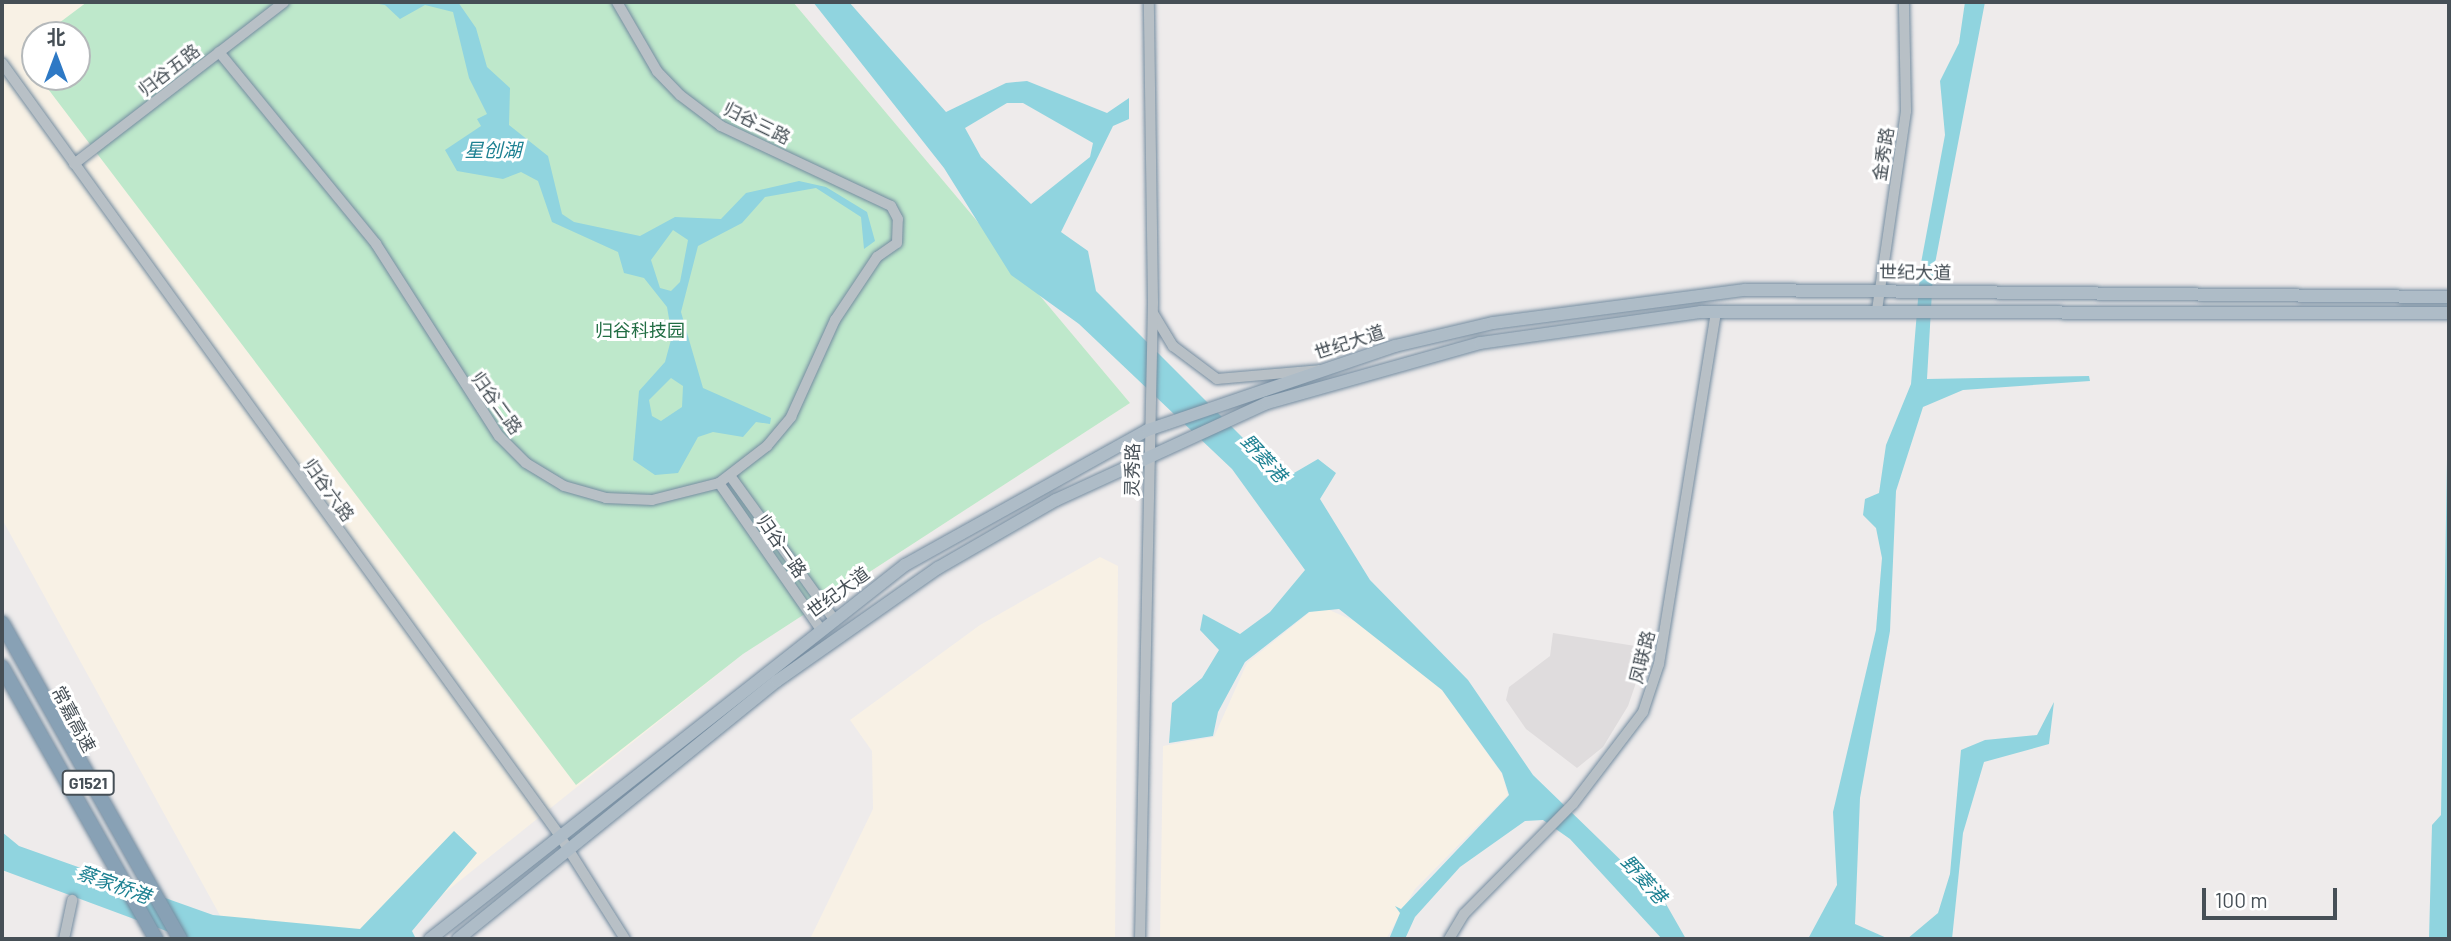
<!DOCTYPE html>
<meta charset="utf-8">
<style>
body{margin:0}
#map{position:relative;width:2451px;height:941px;overflow:hidden;background:#eeebeb;font-family:Barlow,"Noto Sans SC",sans-serif}
div>[style]{position:absolute}
.commercial>*{inset:0;background:#f8f1e5}
.education>*{inset:0;background:#dfdcdd}
.green>*{inset:0;background:#bee8cb}
.water>*{inset:0;background:#90d4df}
.roads{filter:drop-shadow(0 0 2px #748ca0) drop-shadow(0 0 2px #748ca0)}
.minor>*{height:10px;margin:-5px;padding:0 5px;transform-origin:5px;border-radius:5px;background:#b8c0c6}
.major>*{height:12px;margin:-6px;padding:0 6px;transform-origin:6px;border-radius:6px;background:#aebcc7}
.highway>*{height:14px;margin:-7px;padding:0 7px;transform-origin:7px;border-radius:7px;background:#88a1b5}
span{translate:-50% -50%;white-space:nowrap;text-align:center;line-height:1.15;-webkit-text-stroke:6px #fff;paint-order:stroke}
.shield-label span{padding:2px 5px;background:#fff;border:2px solid;border-radius:5px;-webkit-text-stroke-width:0}
.shield-label{font-size:16px;color:#464f56;font-weight:700}
.street-label{font-size:18px;color:#464f56}
.park-label{font-size:18px;color:#216d43}
.water-label{font-size:19px;color:#1d8192;font-style:italic}
.frame{position:absolute;inset:0;border:4px solid #464f56;pointer-events:none}
.north{position:absolute;left:21px;top:21px;width:70px;height:70px;box-sizing:border-box;background:#fff;border:2px solid #b5b9bb;border-radius:50%;rotate:0deg;font-size:19px;font-weight:700;line-height:28px;text-align:center;color:#464f56}
.north::after{content:'';display:block;margin:auto;width:24px;height:32px;background:#2e79c5;clip-path:polygon(50% 0,100% 100%,50% 72%,0 100%)}
.scale{position:absolute;left:2202px;top:888px;width:135px;height:32px;box-sizing:border-box;border:4px solid #464f56;border-top:0;padding-left:9px;font-size:21px;line-height:24px;white-space:nowrap;color:#464f56;-webkit-text-stroke:5px #fff;paint-order:stroke}
</style>
<div id="map">
<div class="commercial">
<div style="clip-path:polygon(evenodd,2px 2px,793px 2px,1130px 403px,743px 654px,387px 939px,233px 939px,2px 519px,2px 2px,35px 35px,77px 35px,77px 77px,35px 77px,35px 35px)"></div>
<div style="clip-path:polygon(1100px 557px,1118px 566px,1115px 939px,810px 939px,873px 809px,872px 751px,850px 720px,980px 625px)"></div>
<div style="clip-path:polygon(1325px 608px,1361px 624px,1442px 690px,1502px 774px,1508px 795px,1415px 889px,1386px 939px,1160px 939px,1163px 746px,1214px 737px,1247px 663px,1310px 612px)"></div>
</div>
<div class="education">
<div style="clip-path:polygon(1553px 633px,1648px 648px,1628px 706px,1603px 747px,1577px 768px,1526px 729px,1506px 700px,1509px 687px,1550px 656px)"></div>
</div>
<div class="green">
<div style="clip-path:polygon(87px 2px,793px 2px,1130px 403px,743px 654px,576px 785px,39px 77px,77px 77px,77px 35px,43px 35px)"></div>
</div>
<div class="water">
<div style="clip-path:polygon(evenodd,367px 2px,458px 2px,476px 28px,487px 67px,510px 88px,509px 125px,548px 156px,562px 214px,574px 222px,640px 236px,675px 217px,721px 219px,746px 193px,799px 181px,826px 187px,867px 212px,875px 241px,864px 249px,861px 217px,816px 188px,765px 197px,742px 223px,698px 246px,681px 312px,703px 388px,771px 418px,770px 424px,756px 422px,743px 437px,713px 432px,698px 437px,678px 473px,655px 475px,633px 460px,639px 391px,665px 362px,672px 336px,667px 307px,644px 278px,624px 273px,618px 252px,552px 222px,538px 181px,521px 172px,503px 179px,457px 171px,445px 150px,481px 126px,477px 119px,487px 114px,469px 78px,453px 12px,425px 5px,400px 19px,385px 5px,367px 2px,673px 230px,688px 240px,680px 282px,671px 291px,660px 288px,651px 260px,673px 230px,367px 2px,671px 378px,683px 386px,682px 407px,661px 421px,652px 416px,649px 400px,671px 378px)"></div>
<div style="clip-path:polygon(evenodd,813px 2px,849px 2px,946px 112px,1006px 83px,1027px 81px,1107px 113px,1129px 98px,1129px 119px,1113px 126px,1061px 232px,1088px 251px,1096px 291px,1275px 470px,1294px 473px,1318px 459px,1336px 473px,1320px 499px,1370px 580px,1468px 680px,1533px 775px,1666px 904px,1686px 939px,1662px 939px,1570px 839px,1543px 820px,1525px 821px,1460px 867px,1415px 917px,1405px 939px,1389px 939px,1400px 913px,1395px 906px,1401px 909px,1509px 795px,1502px 773px,1442px 690px,1339px 609px,1309px 612px,1245px 662px,1218px 712px,1213px 736px,1169px 743px,1172px 703px,1202px 678px,1219px 650px,1200px 630px,1203px 614px,1240px 634px,1270px 612px,1305px 570px,1232px 469px,1079px 324px,1011px 275px,944px 168px,813px 2px,1007px 103px,1023px 103px,1093px 143px,1090px 157px,1031px 204px,981px 157px,965px 128px,1007px 103px)"></div>
<div style="clip-path:polygon(1965px 2px,1985px 2px,1933px 274px,1927px 379px,2089px 376px,2090px 381px,1963px 390px,1923px 407px,1896px 491px,1890px 631px,1860px 798px,1855px 924px,1889px 939px,1808px 939px,1837px 885px,1833px 812px,1876px 630px,1882px 558px,1876px 528px,1863px 515px,1865px 499px,1879px 493px,1886px 445px,1911px 384px,1921px 263px,1945px 135px,1940px 81px,1959px 43px)"></div>
<div style="clip-path:polygon(2449px 340px,2449px 939px,2429px 939px,2432px 825px,2441px 815px)"></div>
<div style="clip-path:polygon(2054px 702px,2049px 744px,1984px 762px,1963px 833px,1952px 939px,1907px 939px,1938px 913px,1950px 874px,1961px 750px,1985px 740px,2037px 735px)"></div>
<div style="clip-path:polygon(454px 831px,477px 853px,412px 931px,416px 939px,188px 939px,2px 870px,2px 832px,19px 846px,213px 915px,360px 929px)"></div>
</div>
<div class="roads">
<div class="minor">
<div style="left:219px;top:52px;width:248px;rotate:50.7deg"></div>
<div style="left:376px;top:244px;width:228px;rotate:57.4deg"></div>
<div style="left:499px;top:436px;width:38px;rotate:45deg"></div>
<div style="left:526px;top:463px;width:44px;rotate:31.2deg"></div>
<div style="left:564px;top:486px;width:44px;rotate:15.9deg"></div>
<div style="left:606px;top:498px;width:46px;rotate:2.5deg"></div>
<div style="left:652px;top:500px;width:69px;rotate:-14.2deg"></div>
<div style="left:719px;top:483px;width:61px;rotate:-37.6deg"></div>
<div style="left:767px;top:446px;width:38px;rotate:-50deg"></div>
<div style="left:791px;top:417px;width:107px;rotate:-65.6deg"></div>
<div style="left:835px;top:320px;width:76px;rotate:-56.3deg"></div>
<div style="left:877px;top:257px;width:24px;rotate:-35deg"></div>
<div style="left:897px;top:243px;width:24px;rotate:-88deg"></div>
<div style="left:898px;top:219px;width:15px;rotate:-118deg"></div>
<div style="left:891px;top:206px;width:188px;rotate:-154.8deg"></div>
<div style="left:721px;top:126px;width:51px;rotate:-142.9deg"></div>
<div style="left:680px;top:95px;width:33px;rotate:-134deg"></div>
<div style="left:657px;top:71px;width:80px;rotate:-120.1deg"></div>
<div style="left:2px;top:63px;width:950px;rotate:54.17deg"></div>
<div style="left:558px;top:833px;width:125px;rotate:57.7deg"></div>
<div style="left:74px;top:164px;width:265px;rotate:-37.6deg"></div>
<div style="left:1877px;top:310px;width:201px;rotate:-81.7deg"></div>
<div style="left:1906px;top:111px;width:109px;rotate:-91.1deg"></div>
<div style="left:1153px;top:313px;width:39px;rotate:59deg"></div>
<div style="left:1173px;top:346px;width:55px;rotate:36.9deg"></div>
<div style="left:1217px;top:379px;width:102px;rotate:-5deg"></div>
<div style="left:731px;top:477px;width:174px;rotate:54.1deg"></div>
<div style="left:719px;top:483px;width:175px;rotate:55.2deg"></div>
<div style="left:64px;top:939px;width:40px;rotate:-78deg"></div>
<div style="left:1140px;top:939px;width:637px;rotate:-88.83deg"></div>
<div style="left:1153px;top:302px;width:300px;rotate:-90.8deg"></div>
<div style="left:1449px;top:939px;width:29px;rotate:-59deg"></div>
<div style="left:1464px;top:914px;width:155px;rotate:-45.3deg"></div>
<div style="left:1573px;top:804px;width:116px;rotate:-52.7deg"></div>
<div style="left:1643px;top:712px;width:51px;rotate:-71.6deg"></div>
<div style="left:1659px;top:664px;width:357px;rotate:-80.8deg"></div>
</div>
<div class="major">
<div style="left:430px;top:939px;width:605px;rotate:-38.22deg"></div>
<div style="left:905px;top:565px;width:278px;rotate:-29.1deg"></div>
<div style="left:1148px;top:430px;width:261px;rotate:-18.8deg"></div>
<div style="left:1395px;top:346px;width:101px;rotate:-13.2deg"></div>
<div style="left:1493px;top:323px;width:254px;rotate:-7.5deg"></div>
<div style="left:1745px;top:290px;width:704px;rotate:0.57deg"></div>
<div style="left:458px;top:939px;width:410px;rotate:-39deg"></div>
<div style="left:777px;top:681px;width:197px;rotate:-35.1deg"></div>
<div style="left:938px;top:568px;width:136px;rotate:-30deg"></div>
<div style="left:1056px;top:500px;width:232px;rotate:-24.7deg"></div>
<div style="left:1267px;top:403px;width:221px;rotate:-15.7deg"></div>
<div style="left:1480px;top:343px;width:223px;rotate:-8deg"></div>
<div style="left:1701px;top:312px;width:748px;rotate:0.08deg"></div>
</div>
<div class="highway">
<div style="left:2px;top:623px;width:363px;rotate:60.6deg"></div>
<div style="left:2px;top:667px;width:313px;rotate:60.5deg"></div>
</div>
</div>
<div class="shield-label">
<span style="left:88px;top:783px">G1521</span>
</div>
<div class="street-label">
<span style="left:169px;top:70px;rotate:-38deg">归谷五路</span>
<span style="left:757px;top:123px;rotate:26deg">归谷三路</span>
<span style="left:1883px;top:154px;rotate:-81deg">金秀路</span>
<span style="left:1915px;top:272px;rotate:1deg">世纪大道</span>
<span style="left:1349px;top:342px;rotate:-18deg">世纪大道</span>
<span style="left:497px;top:403px;rotate:54deg">归谷二路</span>
<span style="left:1132px;top:470px;rotate:-89deg">灵秀路</span>
<span style="left:329px;top:490px;rotate:54deg">归谷六路</span>
<span style="left:782px;top:546px;rotate:55deg">归谷一路</span>
<span style="left:838px;top:592px;rotate:-36deg">世纪大道</span>
<span style="left:1642px;top:657px;rotate:-76deg">凤联路</span>
<span style="left:74px;top:719px;rotate:62deg">常嘉高速</span>
</div>
<div class="park-label">
<span style="left:640px;top:330px">归谷科技园</span>
</div>
<div class="water-label">
<span style="left:493px;top:150px">星创湖</span>
<span style="left:1264px;top:458px;rotate:47deg">野菱港</span>
<span style="left:1644px;top:879px;rotate:48deg">野菱港</span>
<span style="left:114px;top:884px;rotate:20deg">蔡家桥港</span>
</div>
<div class="frame"></div>
<div class="north">北</div>
<div class="scale">100 m</div>
</div>
